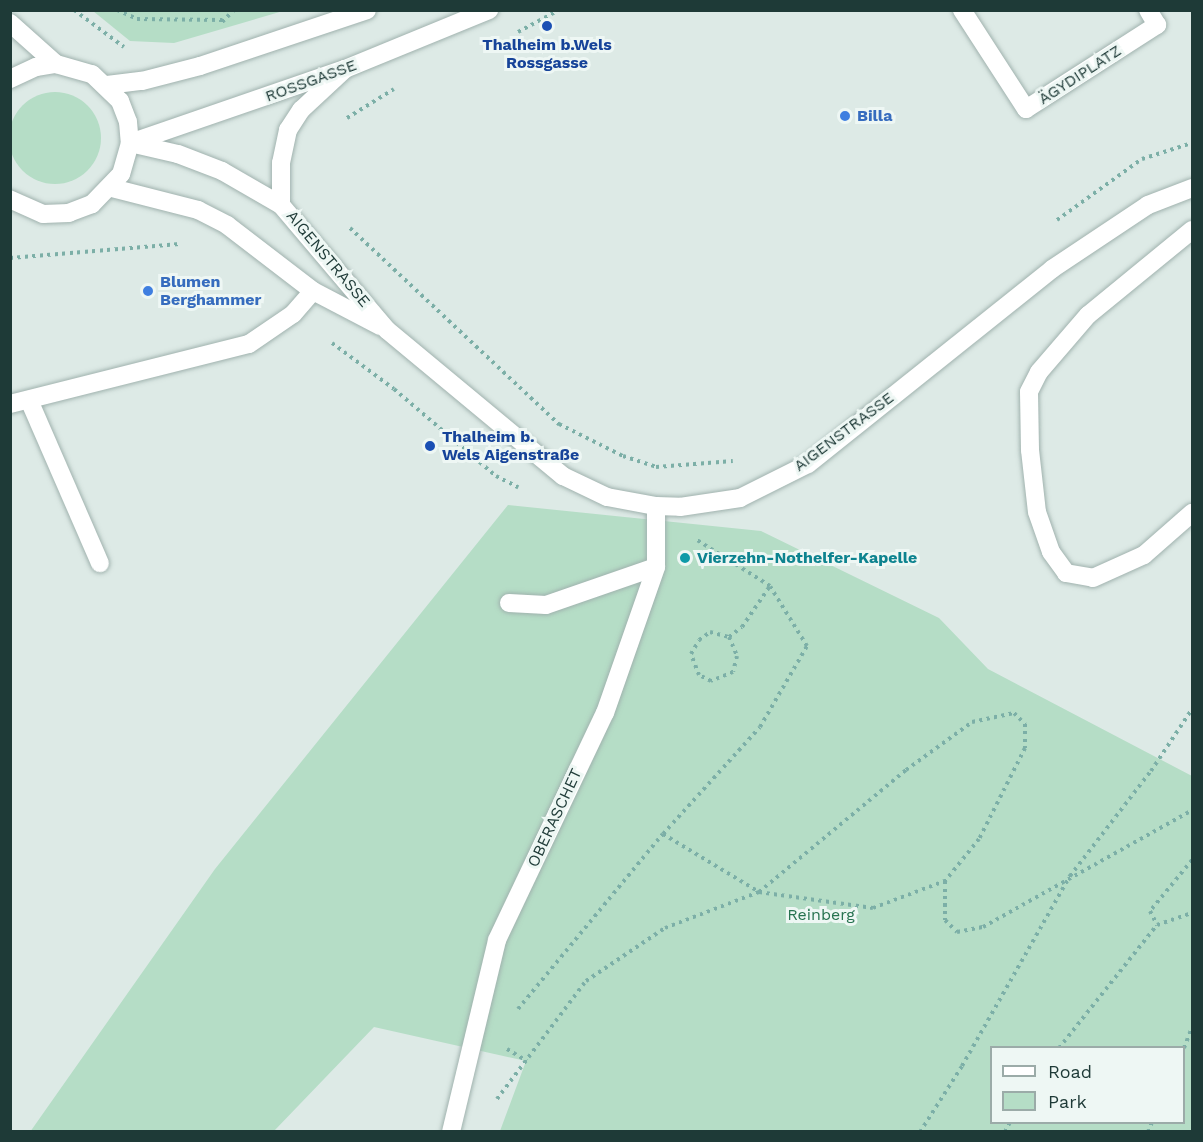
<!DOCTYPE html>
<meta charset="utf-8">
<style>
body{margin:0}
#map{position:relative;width:1203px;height:1142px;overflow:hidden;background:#ddeae6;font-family:"Work Sans",sans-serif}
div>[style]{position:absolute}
.green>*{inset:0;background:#b5ddc6}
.round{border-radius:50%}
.path>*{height:4px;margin-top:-2px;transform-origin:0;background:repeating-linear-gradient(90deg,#7cafa7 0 3px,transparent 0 7.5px)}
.roads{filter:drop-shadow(0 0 2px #a0b2ae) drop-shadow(0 0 2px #a0b2ae)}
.service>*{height:18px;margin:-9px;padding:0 9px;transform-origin:9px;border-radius:9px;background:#fff}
.minor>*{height:18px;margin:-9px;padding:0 9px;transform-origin:9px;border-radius:9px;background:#fff}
.tertiary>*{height:18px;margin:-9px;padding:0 9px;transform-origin:9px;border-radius:9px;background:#fff}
.secondary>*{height:18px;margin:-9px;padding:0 9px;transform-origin:9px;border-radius:9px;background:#fff}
.dots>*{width:16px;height:16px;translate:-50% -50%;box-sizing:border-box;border:3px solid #eef7f4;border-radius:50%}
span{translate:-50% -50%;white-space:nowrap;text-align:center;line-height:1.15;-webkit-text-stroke:6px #eef7f4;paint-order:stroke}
.transit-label{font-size:16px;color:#164399;font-weight:700}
.left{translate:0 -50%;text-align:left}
.street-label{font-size:16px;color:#1e3a37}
.shop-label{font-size:16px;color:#366cbe;font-weight:700}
.culture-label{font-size:16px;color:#0d838f;font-weight:700}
.park-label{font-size:16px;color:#277350}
.frame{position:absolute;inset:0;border:12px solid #1e3a37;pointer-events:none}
.legend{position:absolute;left:990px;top:1046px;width:195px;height:78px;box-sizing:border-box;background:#eef7f4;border:2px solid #9baba8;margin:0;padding:8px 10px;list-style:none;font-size:18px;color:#1e3a37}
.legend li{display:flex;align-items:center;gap:12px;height:30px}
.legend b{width:30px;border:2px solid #9baba8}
</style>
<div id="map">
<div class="green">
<div style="clip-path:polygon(93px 11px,283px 11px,174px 43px,130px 41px)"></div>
<div class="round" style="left:9px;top:92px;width:92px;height:92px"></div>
<div style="clip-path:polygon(evenodd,508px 505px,761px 531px,939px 618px,988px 669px,1192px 776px,1192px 1131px,500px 1131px,526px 1061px,374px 1027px,274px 1131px,30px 1132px,215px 869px,508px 505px,992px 1048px,1184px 1048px,1184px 1122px,992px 1122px,992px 1048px)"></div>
</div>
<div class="path">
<div style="left:74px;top:10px;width:62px;rotate:36.5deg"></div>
<div style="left:117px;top:10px;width:22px;rotate:24deg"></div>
<div style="left:137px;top:19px;width:85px;rotate:0.7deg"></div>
<div style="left:222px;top:22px;width:17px;rotate:-45deg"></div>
<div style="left:518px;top:32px;width:47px;rotate:-28.2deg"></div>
<div style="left:347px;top:118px;width:55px;rotate:-31.7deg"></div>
<div style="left:1057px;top:220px;width:105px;rotate:-35.7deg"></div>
<div style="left:1142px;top:159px;width:52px;rotate:-17.7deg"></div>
<div style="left:350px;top:228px;width:287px;rotate:43.2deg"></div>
<div style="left:559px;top:424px;width:72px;rotate:26.6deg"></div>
<div style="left:623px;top:456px;width:35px;rotate:18deg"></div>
<div style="left:656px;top:467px;width:77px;rotate:-4.5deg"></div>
<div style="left:10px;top:258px;width:170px;rotate:-4.7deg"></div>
<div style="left:332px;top:343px;width:77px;rotate:36.6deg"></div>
<div style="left:394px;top:389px;width:134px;rotate:40.5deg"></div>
<div style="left:496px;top:476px;width:25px;rotate:27deg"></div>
<div style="left:729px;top:637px;width:21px;rotate:67deg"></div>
<div style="left:737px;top:656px;width:16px;rotate:104deg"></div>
<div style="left:733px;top:672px;width:24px;rotate:158deg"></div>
<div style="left:711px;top:681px;width:13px;rotate:-153deg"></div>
<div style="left:699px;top:675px;width:22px;rotate:-111deg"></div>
<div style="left:691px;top:654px;width:16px;rotate:-60deg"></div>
<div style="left:699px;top:640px;width:14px;rotate:-36deg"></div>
<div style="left:710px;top:632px;width:20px;rotate:15deg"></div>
<div style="left:729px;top:637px;width:16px;rotate:-38deg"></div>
<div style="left:742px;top:627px;width:50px;rotate:-55.7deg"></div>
<div style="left:663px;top:834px;width:112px;rotate:31.1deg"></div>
<div style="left:759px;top:892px;width:115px;rotate:8deg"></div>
<div style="left:873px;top:908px;width:77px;rotate:-20.6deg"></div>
<div style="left:1192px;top:860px;width:66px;rotate:129.5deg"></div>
<div style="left:1150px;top:911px;width:16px;rotate:63deg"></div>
<div style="left:1157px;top:925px;width:37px;rotate:-19deg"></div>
<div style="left:518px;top:1009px;width:227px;rotate:-50.4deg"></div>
<div style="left:663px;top:834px;width:144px;rotate:-47.8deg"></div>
<div style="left:760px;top:727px;width:94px;rotate:-59.9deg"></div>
<div style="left:807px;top:646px;width:70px;rotate:-121.7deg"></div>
<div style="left:770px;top:586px;width:86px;rotate:-147.8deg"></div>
<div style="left:1059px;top:1048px;width:157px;rotate:-51.5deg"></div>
<div style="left:1184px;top:1048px;width:22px;rotate:-69deg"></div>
<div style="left:507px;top:1049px;width:23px;rotate:31deg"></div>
<div style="left:497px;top:1099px;width:148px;rotate:-53deg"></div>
<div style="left:586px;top:981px;width:95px;rotate:-33.9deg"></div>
<div style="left:665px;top:928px;width:101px;rotate:-21deg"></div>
<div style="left:759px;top:892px;width:191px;rotate:-39.7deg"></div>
<div style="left:906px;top:770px;width:82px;rotate:-36deg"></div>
<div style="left:972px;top:722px;width:43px;rotate:-12.1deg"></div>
<div style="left:1014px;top:713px;width:16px;rotate:45deg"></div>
<div style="left:1025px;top:724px;width:24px;rotate:90deg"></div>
<div style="left:1025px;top:748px;width:102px;rotate:116.8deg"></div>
<div style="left:979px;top:839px;width:54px;rotate:129deg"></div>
<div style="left:945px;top:881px;width:39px;rotate:90deg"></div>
<div style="left:945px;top:920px;width:17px;rotate:45deg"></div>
<div style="left:957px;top:932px;width:26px;rotate:-11deg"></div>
<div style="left:983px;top:927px;width:240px;rotate:-29.2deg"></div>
<div style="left:920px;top:1132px;width:78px;rotate:-57.5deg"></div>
<div style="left:962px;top:1066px;width:219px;rotate:-60.4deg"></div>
<div style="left:1070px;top:876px;width:133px;rotate:-52.4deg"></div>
<div style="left:1151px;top:771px;width:74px;rotate:-56.5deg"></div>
<div style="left:1005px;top:1132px;width:11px;rotate:-63deg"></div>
<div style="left:1148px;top:1132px;width:11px;rotate:-68deg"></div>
</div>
<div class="roads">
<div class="service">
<div style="left:962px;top:10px;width:118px;rotate:57.1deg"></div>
<div style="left:1026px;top:109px;width:156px;rotate:-32.7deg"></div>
<div style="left:1157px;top:25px;width:17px;rotate:-121deg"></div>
<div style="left:1192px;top:230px;width:134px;rotate:140.7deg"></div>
<div style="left:1088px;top:315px;width:75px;rotate:130.7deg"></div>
<div style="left:1039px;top:372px;width:22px;rotate:117deg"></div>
<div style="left:1029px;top:392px;width:58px;rotate:89deg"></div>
<div style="left:1030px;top:450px;width:62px;rotate:83.6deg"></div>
<div style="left:1037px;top:512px;width:42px;rotate:70.7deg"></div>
<div style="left:1051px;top:552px;width:26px;rotate:54deg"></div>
<div style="left:1066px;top:573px;width:27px;rotate:10deg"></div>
<div style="left:1093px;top:578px;width:56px;rotate:-24.3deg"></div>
<div style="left:1144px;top:555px;width:64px;rotate:-41.2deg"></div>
<div style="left:29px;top:400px;width:178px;rotate:66.5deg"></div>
<div style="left:10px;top:404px;width:246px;rotate:-14.1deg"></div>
<div style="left:249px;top:344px;width:53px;rotate:-34.3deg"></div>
<div style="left:293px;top:314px;width:30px;rotate:-49deg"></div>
<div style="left:509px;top:603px;width:37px;rotate:3deg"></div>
<div style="left:546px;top:605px;width:116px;rotate:-19.1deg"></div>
</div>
<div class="minor">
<div style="left:281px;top:205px;width:42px;rotate:-90deg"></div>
<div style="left:281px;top:163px;width:34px;rotate:-78deg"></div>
<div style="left:288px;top:130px;width:24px;rotate:-57deg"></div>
<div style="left:301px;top:110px;width:60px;rotate:-43deg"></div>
<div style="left:451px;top:1132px;width:197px;rotate:-76.5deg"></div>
<div style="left:497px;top:940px;width:251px;rotate:-64.6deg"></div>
<div style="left:605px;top:713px;width:155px;rotate:-70.7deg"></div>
<div style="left:656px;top:567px;width:61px;rotate:-90deg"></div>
</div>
<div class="tertiary">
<div style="left:130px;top:143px;width:49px;rotate:12.9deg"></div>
<div style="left:178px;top:154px;width:47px;rotate:21.1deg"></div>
<div style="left:222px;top:171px;width:68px;rotate:30deg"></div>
<div style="left:281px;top:205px;width:164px;rotate:49.7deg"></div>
<div style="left:387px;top:330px;width:229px;rotate:39.7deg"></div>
<div style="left:563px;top:476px;width:49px;rotate:25.5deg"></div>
<div style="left:607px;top:497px;width:50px;rotate:10.4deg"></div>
<div style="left:656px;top:506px;width:24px;rotate:2deg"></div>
<div style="left:680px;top:507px;width:61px;rotate:-8.5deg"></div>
<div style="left:740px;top:498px;width:76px;rotate:-26.6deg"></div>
<div style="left:808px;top:464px;width:312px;rotate:-38.6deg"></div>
<div style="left:1052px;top:269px;width:115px;rotate:-33.7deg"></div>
<div style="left:1148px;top:205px;width:47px;rotate:-21.1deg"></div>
<div style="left:112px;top:188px;width:89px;rotate:14.3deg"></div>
<div style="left:198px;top:210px;width:33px;rotate:27deg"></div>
<div style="left:227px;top:225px;width:108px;rotate:37.5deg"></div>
<div style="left:313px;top:291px;width:76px;rotate:27.6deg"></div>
</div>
<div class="secondary">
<div style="left:10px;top:23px;width:62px;rotate:41.7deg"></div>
<div style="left:10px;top:79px;width:29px;rotate:-25deg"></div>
<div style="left:36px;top:67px;width:20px;rotate:-9deg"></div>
<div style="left:56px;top:64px;width:37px;rotate:16deg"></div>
<div style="left:92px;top:74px;width:39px;rotate:44deg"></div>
<div style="left:120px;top:101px;width:22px;rotate:69deg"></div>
<div style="left:128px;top:122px;width:21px;rotate:85deg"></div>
<div style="left:130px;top:143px;width:32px;rotate:106deg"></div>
<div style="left:121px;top:174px;width:42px;rotate:134deg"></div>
<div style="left:92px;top:204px;width:25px;rotate:159deg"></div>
<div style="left:69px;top:213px;width:26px;rotate:178deg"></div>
<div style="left:43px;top:214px;width:36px;rotate:-156deg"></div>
<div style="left:107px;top:85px;width:35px;rotate:-7deg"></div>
<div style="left:142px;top:81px;width:60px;rotate:-14.5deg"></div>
<div style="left:200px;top:66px;width:176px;rotate:-18.5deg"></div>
<div style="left:130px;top:143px;width:227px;rotate:-19deg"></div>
<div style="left:345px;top:69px;width:156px;rotate:-22.3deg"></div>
</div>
</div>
<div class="dots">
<div style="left:547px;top:26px;background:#1a4fb4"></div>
<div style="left:845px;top:116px;background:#3f7fe0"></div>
<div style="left:148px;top:291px;background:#3f7fe0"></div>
<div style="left:430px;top:446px;background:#1a4fb4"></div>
<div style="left:685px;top:558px;background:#0f9aa8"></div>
</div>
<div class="transit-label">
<span style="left:547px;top:54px">Thalheim b.Wels<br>Rossgasse</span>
<span class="left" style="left:442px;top:446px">Thalheim b.<br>Wels Aigenstraße</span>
</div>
<div class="street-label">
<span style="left:1080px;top:75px;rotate:-33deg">ÄGYDIPLATZ</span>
<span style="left:311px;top:81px;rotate:-20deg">ROSSGASSE</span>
<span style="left:328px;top:259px;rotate:50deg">AIGENSTRASSE</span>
<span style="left:844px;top:432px;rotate:-37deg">AIGENSTRASSE</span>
<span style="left:555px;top:818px;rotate:-65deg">OBERASCHET</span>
</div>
<div class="shop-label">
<span class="left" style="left:857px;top:116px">Billa</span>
<span class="left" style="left:160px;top:291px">Blumen<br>Berghammer</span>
</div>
<div class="culture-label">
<span class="left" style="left:697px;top:558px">Vierzehn-Nothelfer-Kapelle</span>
</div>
<div class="park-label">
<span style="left:821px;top:915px">Reinberg</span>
</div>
<div class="frame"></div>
<ul class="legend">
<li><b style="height:8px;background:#fff"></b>Road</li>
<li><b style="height:16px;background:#b5ddc6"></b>Park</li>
</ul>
</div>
